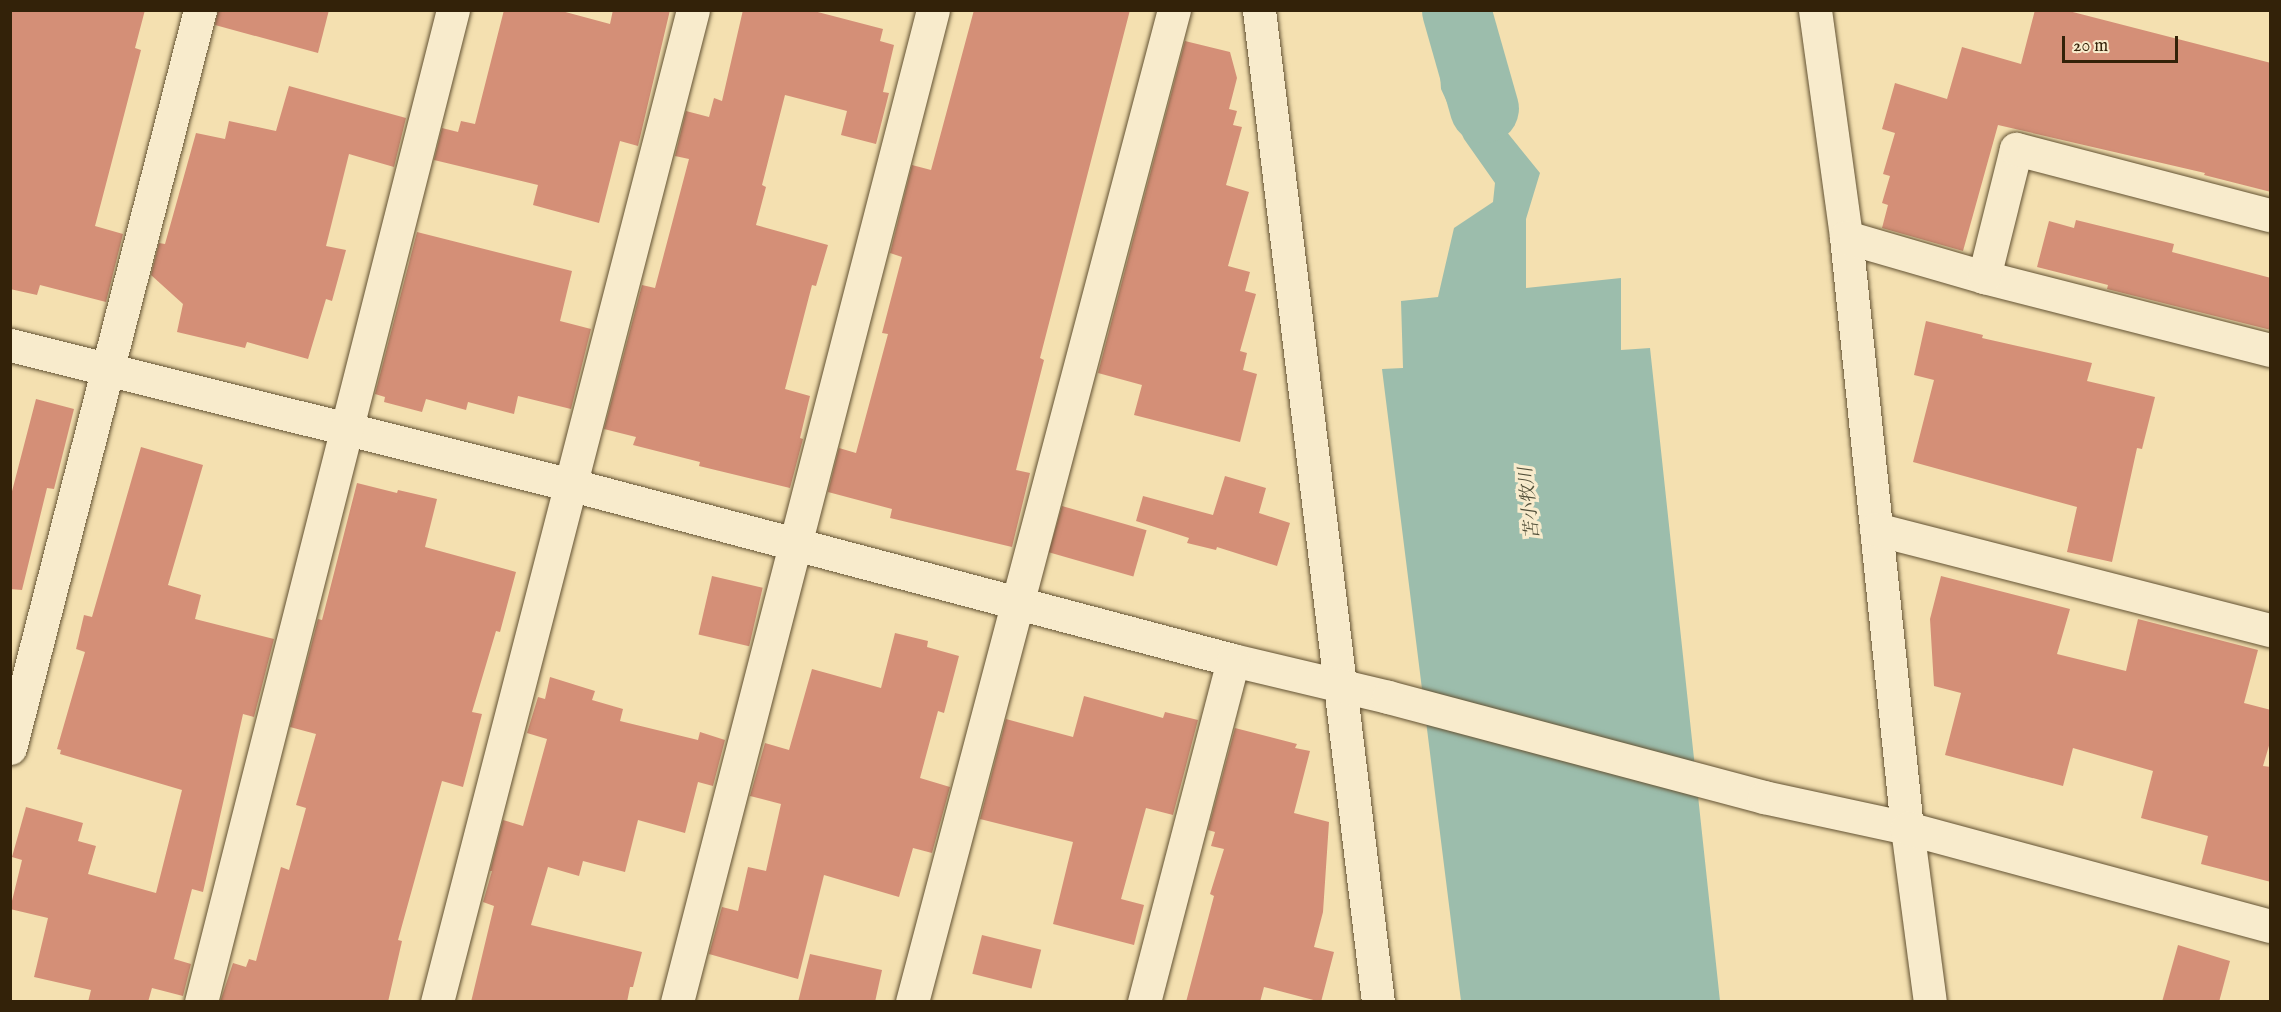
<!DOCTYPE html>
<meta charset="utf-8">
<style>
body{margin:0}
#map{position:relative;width:2281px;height:1012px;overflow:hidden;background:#f4e0b0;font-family:"IM FELL English","Noto Serif JP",serif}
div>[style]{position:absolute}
.water>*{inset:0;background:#9cbdac}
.river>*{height:69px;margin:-34.5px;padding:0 34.5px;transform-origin:34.5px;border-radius:34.5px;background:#9cbdac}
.building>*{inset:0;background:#d48f77;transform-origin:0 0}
.roads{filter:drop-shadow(0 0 2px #635233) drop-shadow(0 0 2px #635233)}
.minor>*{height:33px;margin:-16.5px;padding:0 16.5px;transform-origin:16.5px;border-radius:16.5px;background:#f8ebcc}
span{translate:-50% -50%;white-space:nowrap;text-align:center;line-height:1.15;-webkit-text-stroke:6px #f8ebcc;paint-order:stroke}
.water-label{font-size:18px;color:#52503a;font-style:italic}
.frame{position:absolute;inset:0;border:12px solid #332209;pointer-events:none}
.scale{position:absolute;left:2062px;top:36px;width:116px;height:27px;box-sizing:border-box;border:3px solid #332209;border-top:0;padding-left:8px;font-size:18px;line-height:21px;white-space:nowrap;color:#332209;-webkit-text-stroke:4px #f8ebcc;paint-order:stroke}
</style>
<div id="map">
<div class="water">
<div style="clip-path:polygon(1436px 11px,1464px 20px,1502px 126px,1540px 173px,1526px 219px,1526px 288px,1621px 278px,1621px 350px,1650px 348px,1720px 1001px,1461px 1001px,1382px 369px,1403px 368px,1401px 301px,1438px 297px,1454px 228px,1493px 202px,1495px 183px,1464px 139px,1441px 89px)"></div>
</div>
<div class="river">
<div style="left:1456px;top:10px;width:102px;rotate:74.1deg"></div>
</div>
<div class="building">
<div style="clip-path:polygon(10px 10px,145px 10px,135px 48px,141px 50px,95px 226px,123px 234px,106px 302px,40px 285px,37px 295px,10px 289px)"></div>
<div style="clip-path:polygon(218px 10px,329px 10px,318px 53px,215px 25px)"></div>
<div style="clip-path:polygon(504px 10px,558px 10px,610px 24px,613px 10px,670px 10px,638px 146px,620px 141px,599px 223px,533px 205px,538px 185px,434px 160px,442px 128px,458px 132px,461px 121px,475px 124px)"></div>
<div style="clip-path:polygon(743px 10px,810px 10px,883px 29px,880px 41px,894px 45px,883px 92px,889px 93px,876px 144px,841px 135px,847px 111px,785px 95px,762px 185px,766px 187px,756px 225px,828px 245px,816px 286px,812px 285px,785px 389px,810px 396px,800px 438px,803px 439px,790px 488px,699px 466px,700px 462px,633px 445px,636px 437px,604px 429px,642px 285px,655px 288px,689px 159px,675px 156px,686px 111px,709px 117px,714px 98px,722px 101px)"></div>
<div style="clip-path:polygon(974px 10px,1130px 10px,1040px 358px,1044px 360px,1016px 470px,1030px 473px,1012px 547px,890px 518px,892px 509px,828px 492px,839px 448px,856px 453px,888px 334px,882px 333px,902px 257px,890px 253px,912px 165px,931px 170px)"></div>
<div style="clip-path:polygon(2035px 10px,2065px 10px,2271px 63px,2271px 192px,2204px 175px,2205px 173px,1998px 125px,1963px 251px,1882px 228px,1888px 205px,1882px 203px,1890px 176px,1883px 174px,1895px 133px,1882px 129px,1895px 83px,1947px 99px,1962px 47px,2021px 64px)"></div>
<div style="clip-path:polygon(1185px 41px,1230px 52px,1237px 78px,1229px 109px,1237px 111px,1233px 125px,1242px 127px,1226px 185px,1249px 192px,1228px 266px,1250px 272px,1245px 291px,1256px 294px,1240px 351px,1247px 353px,1243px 370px,1257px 374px,1240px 442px,1134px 415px,1142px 385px,1098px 373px)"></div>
<div style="clip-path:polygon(289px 86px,406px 118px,394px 167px,349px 154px,326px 246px,346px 250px,332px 301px,326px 299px,308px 359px,247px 342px,245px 348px,177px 332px,183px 304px,151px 275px,159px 243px,165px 244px,196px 133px,225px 139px,229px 121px,276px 131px)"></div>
<div style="clip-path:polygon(2076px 220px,2174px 244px,2172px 252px,2271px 278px,2271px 330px,2107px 289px,2108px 285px,2037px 267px,2049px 221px,2074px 228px)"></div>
<div style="clip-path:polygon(417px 232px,572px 271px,560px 321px,591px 329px,571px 409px,518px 396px,514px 414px,468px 402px,466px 410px,426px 399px,422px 412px,384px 402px,385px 397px,375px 394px)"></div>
<div style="clip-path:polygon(1926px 321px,1983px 335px,1982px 338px,2092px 363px,2087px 381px,2155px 397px,2142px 449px,2137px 448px,2112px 562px,2067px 552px,2077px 507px,1913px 462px,1934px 380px,1914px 375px)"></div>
<div style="clip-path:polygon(36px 399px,74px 409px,54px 489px,47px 488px,22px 590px,10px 589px,10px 499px)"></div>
<div style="clip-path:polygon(141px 447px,203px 465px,168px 585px,201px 595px,195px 619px,274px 639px,254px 717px,243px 714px,203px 892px,192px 889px,174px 959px,191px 964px,183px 996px,152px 988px,148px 1002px,88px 1002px,91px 990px,34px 977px,48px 918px,10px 909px,22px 860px,12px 857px,26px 807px,83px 823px,78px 841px,96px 846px,88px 874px,156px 893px,182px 790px,60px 754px,61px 750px,57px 749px,85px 652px,76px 649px,84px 615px,92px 617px)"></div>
<div style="clip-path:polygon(1225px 476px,1266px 488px,1259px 513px,1290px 523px,1277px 566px,1217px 547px,1216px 550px,1187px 543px,1189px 538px,1136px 521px,1143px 496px,1213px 515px)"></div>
<div style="clip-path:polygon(357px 483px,397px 493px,398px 490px,437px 499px,425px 547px,516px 572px,500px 632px,496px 631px,472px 712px,482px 714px,463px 787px,442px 781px,398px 940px,402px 941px,388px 1002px,220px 1002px,233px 963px,246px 967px,249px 959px,256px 961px,281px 867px,289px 870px,306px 808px,296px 805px,316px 734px,290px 727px,318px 619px,322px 620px)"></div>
<div style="left:1062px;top:506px;width:88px;height:48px;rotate:16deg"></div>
<div style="left:712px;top:576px;width:52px;height:60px;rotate:13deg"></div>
<div style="clip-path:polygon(1941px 576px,2070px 609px,2057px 654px,2126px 671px,2138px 619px,2258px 650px,2244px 703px,2271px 710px,2271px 739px,2263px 766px,2271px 767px,2271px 882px,2201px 864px,2208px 836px,2141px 818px,2153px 771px,2073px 748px,2063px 786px,1945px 755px,1961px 693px,1934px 686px,1930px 619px)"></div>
<div style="clip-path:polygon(895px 633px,928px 641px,927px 647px,959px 656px,944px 713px,938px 711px,920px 778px,950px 787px,932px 853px,913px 848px,899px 897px,824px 875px,798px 979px,709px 954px,722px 907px,738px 911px,748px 867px,766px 871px,781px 804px,750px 796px,765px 743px,789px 750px,812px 669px,881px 688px)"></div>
<div style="clip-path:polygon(550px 677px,595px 691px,592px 700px,623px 709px,620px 721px,698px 740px,700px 732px,725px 740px,713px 786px,698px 782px,685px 833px,638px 820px,625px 872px,583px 861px,579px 876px,548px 867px,531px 925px,642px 952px,633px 987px,630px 987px,627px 1002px,471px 1002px,494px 906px,483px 902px,492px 871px,490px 871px,503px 820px,523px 826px,547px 739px,527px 733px,538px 697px,545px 699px)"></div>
<div style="clip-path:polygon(1084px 696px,1163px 718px,1165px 712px,1198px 720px,1173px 815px,1146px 808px,1121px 899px,1144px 905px,1134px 945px,1053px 924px,1073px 842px,980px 819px,1006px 719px,1073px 737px)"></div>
<div style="clip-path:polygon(1235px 728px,1297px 744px,1295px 748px,1310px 751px,1294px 813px,1329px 822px,1323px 912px,1314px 947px,1334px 952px,1321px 1002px,1264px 987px,1260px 1002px,1186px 1002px,1214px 896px,1210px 894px,1224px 849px,1211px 846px,1215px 832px,1208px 830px)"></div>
<div style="left:982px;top:935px;width:61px;height:40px;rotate:14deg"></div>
<div style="clip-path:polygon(2178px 945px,2230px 961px,2219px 1002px,2162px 1002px)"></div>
<div style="clip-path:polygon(810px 954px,882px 970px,875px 1002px,798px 1002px)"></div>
</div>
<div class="roads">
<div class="minor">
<div style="left:1259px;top:10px;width:999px;rotate:83.16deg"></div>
<div style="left:1815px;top:10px;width:229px;rotate:82.2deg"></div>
<div style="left:1846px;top:237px;width:594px;rotate:84.11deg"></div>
<div style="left:1907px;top:828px;width:176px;rotate:82.5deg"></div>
<div style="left:1846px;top:237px;width:144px;rotate:16.2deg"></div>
<div style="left:1984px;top:277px;width:295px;rotate:14.3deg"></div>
<div style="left:1984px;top:277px;width:132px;rotate:-76deg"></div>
<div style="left:2016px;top:149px;width:262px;rotate:14.6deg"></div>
<div style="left:10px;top:345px;width:579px;rotate:13.99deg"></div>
<div style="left:572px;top:485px;width:684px;rotate:14.83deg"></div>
<div style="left:1233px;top:660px;width:159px;rotate:13.4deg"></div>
<div style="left:1388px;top:697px;width:389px;rotate:14.9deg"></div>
<div style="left:1764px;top:797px;width:146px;rotate:12.2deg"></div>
<div style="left:1907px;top:828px;width:376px;rotate:15.1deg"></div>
<div style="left:1876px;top:529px;width:407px;rotate:14.4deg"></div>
<div style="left:10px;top:748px;width:762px;rotate:-75.56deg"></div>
<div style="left:201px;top:1002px;width:1024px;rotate:-75.75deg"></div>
<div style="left:437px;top:1002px;width:1024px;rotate:-75.53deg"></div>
<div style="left:677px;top:1002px;width:1024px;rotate:-75.53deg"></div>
<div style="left:912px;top:1002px;width:1026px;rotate:-75.21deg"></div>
<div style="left:1144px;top:1002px;width:353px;rotate:-75.4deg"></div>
</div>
</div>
<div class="water-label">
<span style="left:1531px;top:503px;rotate:-96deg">苫小牧川</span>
</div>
<div class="frame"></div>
<div class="scale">20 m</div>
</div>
